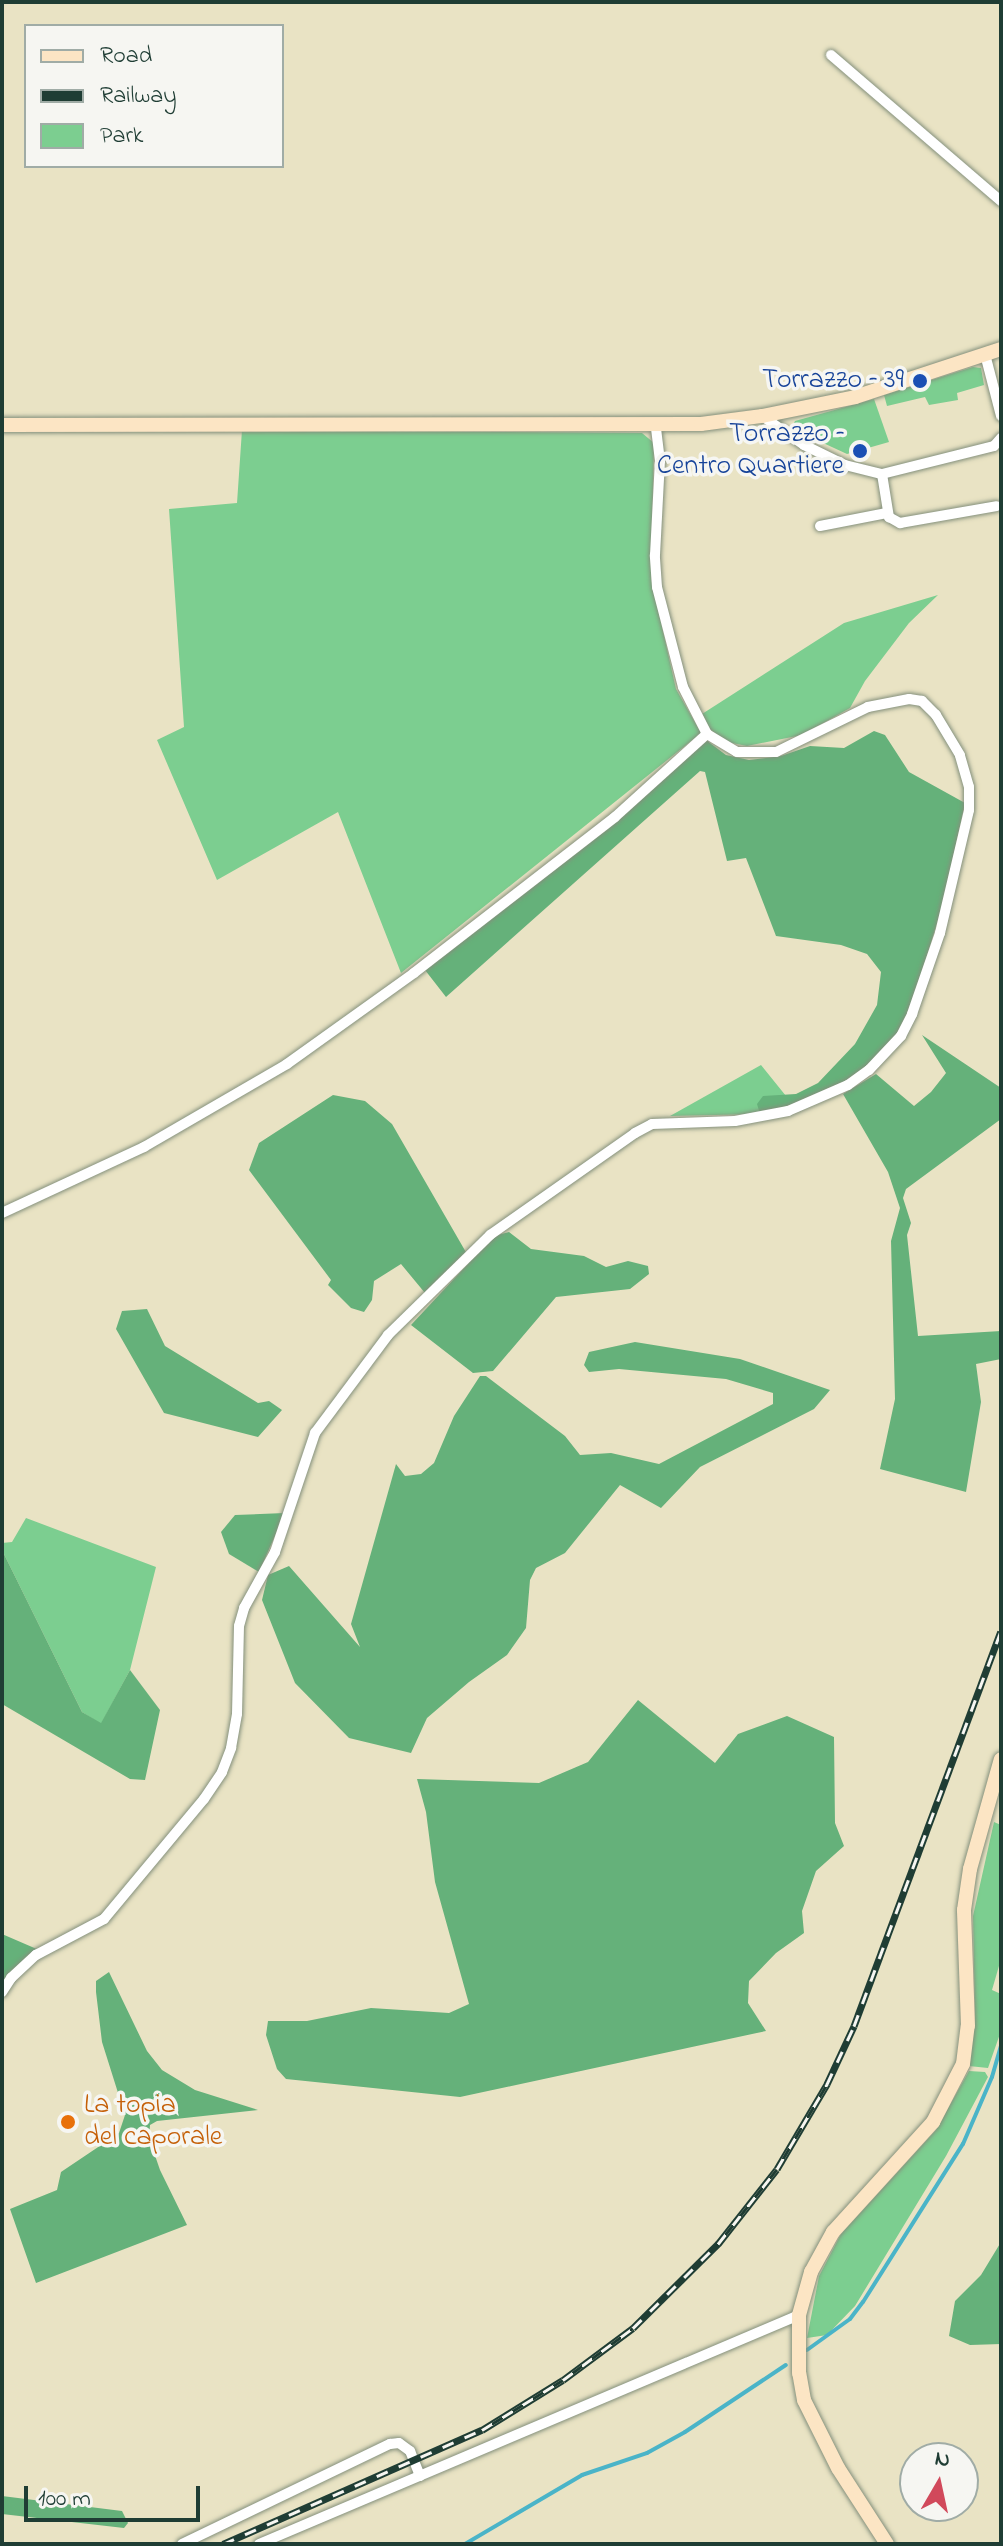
<!DOCTYPE html>
<meta charset="utf-8">
<style>
body{margin:0}
#map{position:relative;width:1003px;height:2546px;overflow:hidden;background:#e9e3c4;font-family:"Indie Flower",sans-serif}
div>[style]{position:absolute}
.green>*{inset:0;background:#7cce90}
.forest>*{inset:0;background:#65b17a}
.stream>*{height:4px;margin:-2px;padding:0 2px;transform-origin:2px;border-radius:2px;background:#4ab4c8}
.roads{filter:drop-shadow(0 0 2px #84907c) drop-shadow(0 0 2px #84907c)}
.street>*{height:10px;margin:-5px;padding:0 5px;transform-origin:5px;border-radius:5px;background:#fff}
.secondary>*{height:14px;margin:-7px;padding:0 7px;transform-origin:7px;border-radius:7px;background:#fce5c4}
.rail>*{height:7px;margin-top:-3.5px;transform-origin:0;background:repeating-linear-gradient(90deg,#f6f6f2 0 12px,#1f3d34 0 24px);box-sizing:border-box;border-block:2px solid #1f3d34}
.dots>*{width:22px;height:22px;translate:-50% -50%;box-sizing:border-box;border:4px solid #f6f6f2;border-radius:50%}
span{translate:-50% -50%;white-space:nowrap;text-align:center;line-height:1.15;-webkit-text-stroke:7px #f6f6f2;paint-order:stroke}
.transit-label{font-size:28px;color:#164399}
.right{translate:-100% -50%;text-align:right}
.food-label{font-size:28px;color:#c56008}
.left{translate:0 -50%;text-align:left}
.frame{position:absolute;inset:0;border:4px solid #1f3d34;pointer-events:none}
.legend{position:absolute;left:24px;top:24px;width:260px;height:144px;box-sizing:border-box;background:#f6f6f2;border:2px solid #a0aca6;margin:0;padding:10px 14px;list-style:none;font-size:24px;color:#1f3d34}
.legend li{display:flex;align-items:center;gap:16px;height:40px}
.legend b{width:40px;border:2px solid #a0aca6}
.north{position:absolute;left:899px;top:2442px;width:80px;height:80px;box-sizing:border-box;background:#f6f6f2;border:2px solid #a0aca6;border-radius:50%;rotate:9deg;font-size:22px;font-weight:700;line-height:32px;text-align:center;color:#1f3d34}
.north::after{content:'';display:block;margin:auto;width:28px;height:36px;background:#d1495b;clip-path:polygon(50% 0,100% 100%,50% 72%,0 100%)}
.scale{position:absolute;left:24px;top:2486px;width:176px;height:36px;box-sizing:border-box;border:4px solid #1f3d34;border-top:0;padding-left:10px;font-size:24px;line-height:28px;white-space:nowrap;color:#1f3d34;-webkit-text-stroke:6px #f6f6f2;paint-order:stroke}
</style>
<div id="map">
<div class="green">
<div style="clip-path:polygon(973px 367px,981px 368px,984px 385px,957px 393px,958px 400px,929px 405px,925px 397px,887px 406px,884px 395px)"></div>
<div style="clip-path:polygon(874px 399px,889px 442px,847px 454px,795px 430px,793px 425px,795px 421px)"></div>
<div style="clip-path:polygon(242px 430px,642px 433px,654px 443px,651px 578px,676px 689px,701px 733px,401px 973px,338px 812px,217px 880px,157px 740px,184px 727px,169px 509px,237px 503px)"></div>
<div style="clip-path:polygon(938px 595px,909px 623px,865px 681px,850px 708px,802px 735px,747px 746px,727px 742px,710px 729px,702px 714px,844px 623px)"></div>
<div style="clip-path:polygon(761px 1065px,786px 1096px,774px 1097px,760px 1114px,670px 1116px)"></div>
<div style="clip-path:polygon(26px 1518px,156px 1567px,130px 1670px,101px 1724px,82px 1712px,2px 1550px,2px 1543px,12px 1542px)"></div>
<div style="clip-path:polygon(994px 1822px,1001px 1825px,1001px 1959px,992px 1990px,1001px 1994px,1001px 2031px,988px 2068px,969px 2066px,975px 2016px,973px 1916px)"></div>
<div style="clip-path:polygon(969px 2071px,985px 2072px,988px 2077px,946px 2156px,855px 2306px,827px 2335px,807px 2338px,819px 2276px,841px 2234px,936px 2130px)"></div>
</div>
<div class="forest">
<div style="clip-path:polygon(874px 731px,885px 735px,909px 772px,965px 803px,943px 904px,911px 1007px,896px 1038px,863px 1070px,842px 1084px,803px 1101px,760px 1114px,757px 1104px,763px 1096px,796px 1094px,818px 1083px,855px 1044px,877px 1005px,881px 972px,867px 954px,841px 945px,776px 936px,746px 858px,727px 861px,705px 772px,700px 771px,446px 997px,425px 970px,706px 740px,726px 755px,749px 760px,781px 756px,810px 746px,844px 748px)"></div>
<div style="clip-path:polygon(922px 1035px,1001px 1088px,1001px 1119px,906px 1189px,903px 1198px,911px 1223px,907px 1235px,918px 1336px,1001px 1331px,1001px 1359px,976px 1364px,981px 1402px,966px 1492px,880px 1469px,895px 1399px,891px 1241px,900px 1208px,888px 1172px,843px 1094px,876px 1074px,914px 1106px,931px 1092px,946px 1073px)"></div>
<div style="clip-path:polygon(333px 1095px,365px 1101px,392px 1124px,467px 1254px,425px 1293px,401px 1264px,374px 1281px,372px 1300px,364px 1312px,351px 1308px,328px 1285px,331px 1280px,249px 1170px,259px 1143px)"></div>
<div style="clip-path:polygon(509px 1232px,531px 1249px,584px 1256px,606px 1267px,628px 1261px,648px 1266px,649px 1274px,630px 1289px,556px 1297px,493px 1371px,473px 1373px,411px 1325px,494px 1236px)"></div>
<div style="clip-path:polygon(147px 1309px,165px 1346px,258px 1403px,269px 1401px,282px 1410px,258px 1437px,164px 1413px,116px 1329px,122px 1311px)"></div>
<div style="clip-path:polygon(635px 1342px,740px 1359px,830px 1390px,814px 1409px,700px 1467px,661px 1508px,620px 1485px,565px 1553px,536px 1568px,530px 1580px,526px 1628px,507px 1655px,469px 1682px,427px 1718px,411px 1753px,349px 1738px,295px 1683px,262px 1600px,268px 1575px,289px 1566px,360px 1647px,351px 1624px,396px 1464px,405px 1476px,421px 1474px,434px 1463px,454px 1416px,480px 1376px,486px 1376px,565px 1436px,580px 1455px,611px 1453px,659px 1464px,773px 1404px,773px 1393px,726px 1379px,619px 1369px,589px 1372px,584px 1365px,589px 1352px)"></div>
<div style="clip-path:polygon(285px 1513px,259px 1572px,229px 1554px,221px 1532px,235px 1515px)"></div>
<div style="clip-path:polygon(2px 1550px,82px 1712px,101px 1723px,130px 1670px,160px 1710px,145px 1780px,130px 1779px,2px 1704px)"></div>
<div style="clip-path:polygon(638px 1700px,715px 1763px,738px 1734px,787px 1716px,834px 1737px,835px 1823px,844px 1846px,816px 1871px,802px 1911px,804px 1933px,776px 1953px,749px 1981px,748px 2003px,766px 2031px,460px 2097px,286px 2079px,277px 2069px,266px 2035px,268px 2021px,307px 2021px,371px 2008px,449px 2013px,469px 2004px,435px 1882px,426px 1812px,417px 1779px,539px 1783px,588px 1762px)"></div>
<div style="clip-path:polygon(2px 1934px,39px 1950px,2px 1988px)"></div>
<div style="clip-path:polygon(109px 1972px,147px 2051px,162px 2070px,195px 2090px,258px 2110px,157px 2121px,150px 2125px,149px 2138px,160px 2170px,187px 2225px,36px 2283px,10px 2209px,57px 2190px,61px 2172px,119px 2133px,125px 2115px,102px 2042px,96px 1992px,96px 1981px)"></div>
<div style="clip-path:polygon(1001px 2242px,1001px 2344px,970px 2345px,949px 2336px,955px 2301px,981px 2275px)"></div>
<div style="clip-path:polygon(2px 2496px,122px 2511px,128px 2523px,124px 2528px,2px 2514px)"></div>
</div>
<div class="stream">
<div style="left:807px;top:2350px;width:53px;rotate:-35.8deg"></div>
<div style="left:850px;top:2319px;width:21px;rotate:-53deg"></div>
<div style="left:863px;top:2302px;width:187px;rotate:-57.7deg"></div>
<div style="left:963px;top:2144px;width:73px;rotate:-66.6deg"></div>
<div style="left:992px;top:2077px;width:33px;rotate:-74deg"></div>
<div style="left:465px;top:2544px;width:136px;rotate:-30.5deg"></div>
<div style="left:582px;top:2475px;width:69px;rotate:-18.7deg"></div>
<div style="left:647px;top:2453px;width:43px;rotate:-28.9deg"></div>
<div style="left:685px;top:2432px;width:121px;rotate:-33.6deg"></div>
</div>
<div class="roads">
<div class="street">
<div style="left:831px;top:55px;width:224px;rotate:40.7deg"></div>
<div style="left:985px;top:354px;width:64px;rotate:75.5deg"></div>
<div style="left:762px;top:416px;width:51px;rotate:34.6deg"></div>
<div style="left:804px;top:445px;width:46px;rotate:26deg"></div>
<div style="left:845px;top:465px;width:38px;rotate:14deg"></div>
<div style="left:882px;top:474px;width:115px;rotate:-14deg"></div>
<div style="left:994px;top:446px;width:11px;rotate:-49deg"></div>
<div style="left:882px;top:474px;width:44px;rotate:80.8deg"></div>
<div style="left:889px;top:517px;width:13px;rotate:29deg"></div>
<div style="left:900px;top:523px;width:98px;rotate:-9.9deg"></div>
<div style="left:820px;top:526px;width:68px;rotate:-11deg"></div>
<div style="left:2px;top:1213px;width:157px;rotate:-24.9deg"></div>
<div style="left:144px;top:1147px;width:165px;rotate:-30.1deg"></div>
<div style="left:287px;top:1064px;width:156px;rotate:-35.6deg"></div>
<div style="left:414px;top:973px;width:254px;rotate:-37.8deg"></div>
<div style="left:615px;top:817px;width:124px;rotate:-42.1deg"></div>
<div style="left:2px;top:1992px;width:17px;rotate:-57deg"></div>
<div style="left:11px;top:1978px;width:34px;rotate:-43deg"></div>
<div style="left:36px;top:1955px;width:77px;rotate:-27.9deg"></div>
<div style="left:104px;top:1919px;width:156px;rotate:-50.2deg"></div>
<div style="left:204px;top:1799px;width:32px;rotate:-56deg"></div>
<div style="left:222px;top:1772px;width:26px;rotate:-69deg"></div>
<div style="left:231px;top:1748px;width:35px;rotate:-80deg"></div>
<div style="left:237px;top:1714px;width:88px;rotate:-88.7deg"></div>
<div style="left:239px;top:1626px;width:19px;rotate:-74deg"></div>
<div style="left:244px;top:1608px;width:64px;rotate:-61deg"></div>
<div style="left:275px;top:1552px;width:126px;rotate:-71.4deg"></div>
<div style="left:315px;top:1433px;width:122px;rotate:-53.3deg"></div>
<div style="left:388px;top:1335px;width:143px;rotate:-44.4deg"></div>
<div style="left:490px;top:1235px;width:177px;rotate:-35.1deg"></div>
<div style="left:635px;top:1133px;width:19px;rotate:-28deg"></div>
<div style="left:652px;top:1124px;width:83px;rotate:-2.1deg"></div>
<div style="left:735px;top:1121px;width:54px;rotate:-10.7deg"></div>
<div style="left:788px;top:1111px;width:65px;rotate:-23.4deg"></div>
<div style="left:848px;top:1085px;width:26px;rotate:-36deg"></div>
<div style="left:869px;top:1070px;width:47px;rotate:-46.7deg"></div>
<div style="left:901px;top:1036px;width:25px;rotate:-63deg"></div>
<div style="left:912px;top:1014px;width:86px;rotate:-70.9deg"></div>
<div style="left:940px;top:933px;width:126px;rotate:-76.7deg"></div>
<div style="left:969px;top:810px;width:23px;rotate:-90deg"></div>
<div style="left:969px;top:787px;width:33px;rotate:-106deg"></div>
<div style="left:960px;top:755px;width:47px;rotate:-121deg"></div>
<div style="left:936px;top:715px;width:20px;rotate:-135deg"></div>
<div style="left:922px;top:701px;width:13px;rotate:-171deg"></div>
<div style="left:909px;top:699px;width:42px;rotate:169deg"></div>
<div style="left:868px;top:707px;width:102px;rotate:153.9deg"></div>
<div style="left:776px;top:752px;width:39px;rotate:180deg"></div>
<div style="left:737px;top:752px;width:35px;rotate:-149deg"></div>
<div style="left:707px;top:734px;width:53px;rotate:-117.1deg"></div>
<div style="left:683px;top:687px;width:103px;rotate:-104.6deg"></div>
<div style="left:657px;top:587px;width:32px;rotate:-94deg"></div>
<div style="left:655px;top:555px;width:94px;rotate:-87deg"></div>
<div style="left:660px;top:461px;width:35px;rotate:-97deg"></div>
<div style="left:182px;top:2544px;width:231px;rotate:-25.7deg"></div>
<div style="left:390px;top:2444px;width:9px;rotate:-6deg"></div>
<div style="left:399px;top:2443px;width:14px;rotate:36deg"></div>
<div style="left:410px;top:2451px;width:27px;rotate:68deg"></div>
<div style="left:259px;top:2544px;width:587px;rotate:-22.98deg"></div>
</div>
<div class="secondary">
<div style="left:2px;top:425px;width:699px;rotate:-0.08deg"></div>
<div style="left:701px;top:424px;width:62px;rotate:-7.5deg"></div>
<div style="left:762px;top:416px;width:95px;rotate:-11.5deg"></div>
<div style="left:855px;top:397px;width:154px;rotate:-18.2deg"></div>
<div style="left:887px;top:2544px;width:90px;rotate:-122.8deg"></div>
<div style="left:838px;top:2468px;width:76px;rotate:-116.6deg"></div>
<div style="left:804px;top:2400px;width:27px;rotate:-100deg"></div>
<div style="left:799px;top:2373px;width:58px;rotate:-90deg"></div>
<div style="left:799px;top:2315px;width:45px;rotate:-74.4deg"></div>
<div style="left:811px;top:2272px;width:46px;rotate:-61.2deg"></div>
<div style="left:833px;top:2232px;width:149px;rotate:-47.7deg"></div>
<div style="left:933px;top:2122px;width:65px;rotate:-62.7deg"></div>
<div style="left:963px;top:2064px;width:38px;rotate:-83deg"></div>
<div style="left:968px;top:2026px;width:116px;rotate:-92deg"></div>
<div style="left:964px;top:1910px;width:41px;rotate:-81.7deg"></div>
<div style="left:970px;top:1869px;width:114px;rotate:-74.3deg"></div>
</div>
</div>
<div class="rail">
<div style="left:223px;top:2544px;width:283px;rotate:-23.8deg"></div>
<div style="left:482px;top:2430px;width:95px;rotate:-31.7deg"></div>
<div style="left:563px;top:2380px;width:87px;rotate:-36.6deg"></div>
<div style="left:633px;top:2328px;width:120px;rotate:-44.7deg"></div>
<div style="left:718px;top:2244px;width:95px;rotate:-51.8deg"></div>
<div style="left:777px;top:2169px;width:99px;rotate:-59.5deg"></div>
<div style="left:827px;top:2084px;width:64px;rotate:-65deg"></div>
<div style="left:854px;top:2026px;width:421px;rotate:-69.6deg"></div>
</div>
<div class="dots">
<div style="left:920px;top:381px;background:#1a4fb4"></div>
<div style="left:860px;top:451px;background:#1a4fb4"></div>
<div style="left:68px;top:2122px;background:#e8710a"></div>
</div>
<div class="transit-label">
<span class="right" style="left:904px;top:381px">Torrazzo – 39</span>
<span class="right" style="left:844px;top:451px">Torrazzo –<br>Centro Quartiere</span>
</div>
<div class="food-label">
<span class="left" style="left:84px;top:2122px">La topia<br>del caporale</span>
</div>
<div class="frame"></div>
<ul class="legend">
<li><b style="height:10px;background:#fce5c4"></b>Road</li>
<li><b style="height:10px;background:#1f3d34"></b>Railway</li>
<li><b style="height:22px;background:#7cce90"></b>Park</li>
</ul>
<div class="north">N</div>
<div class="scale">100 m</div>
</div>
